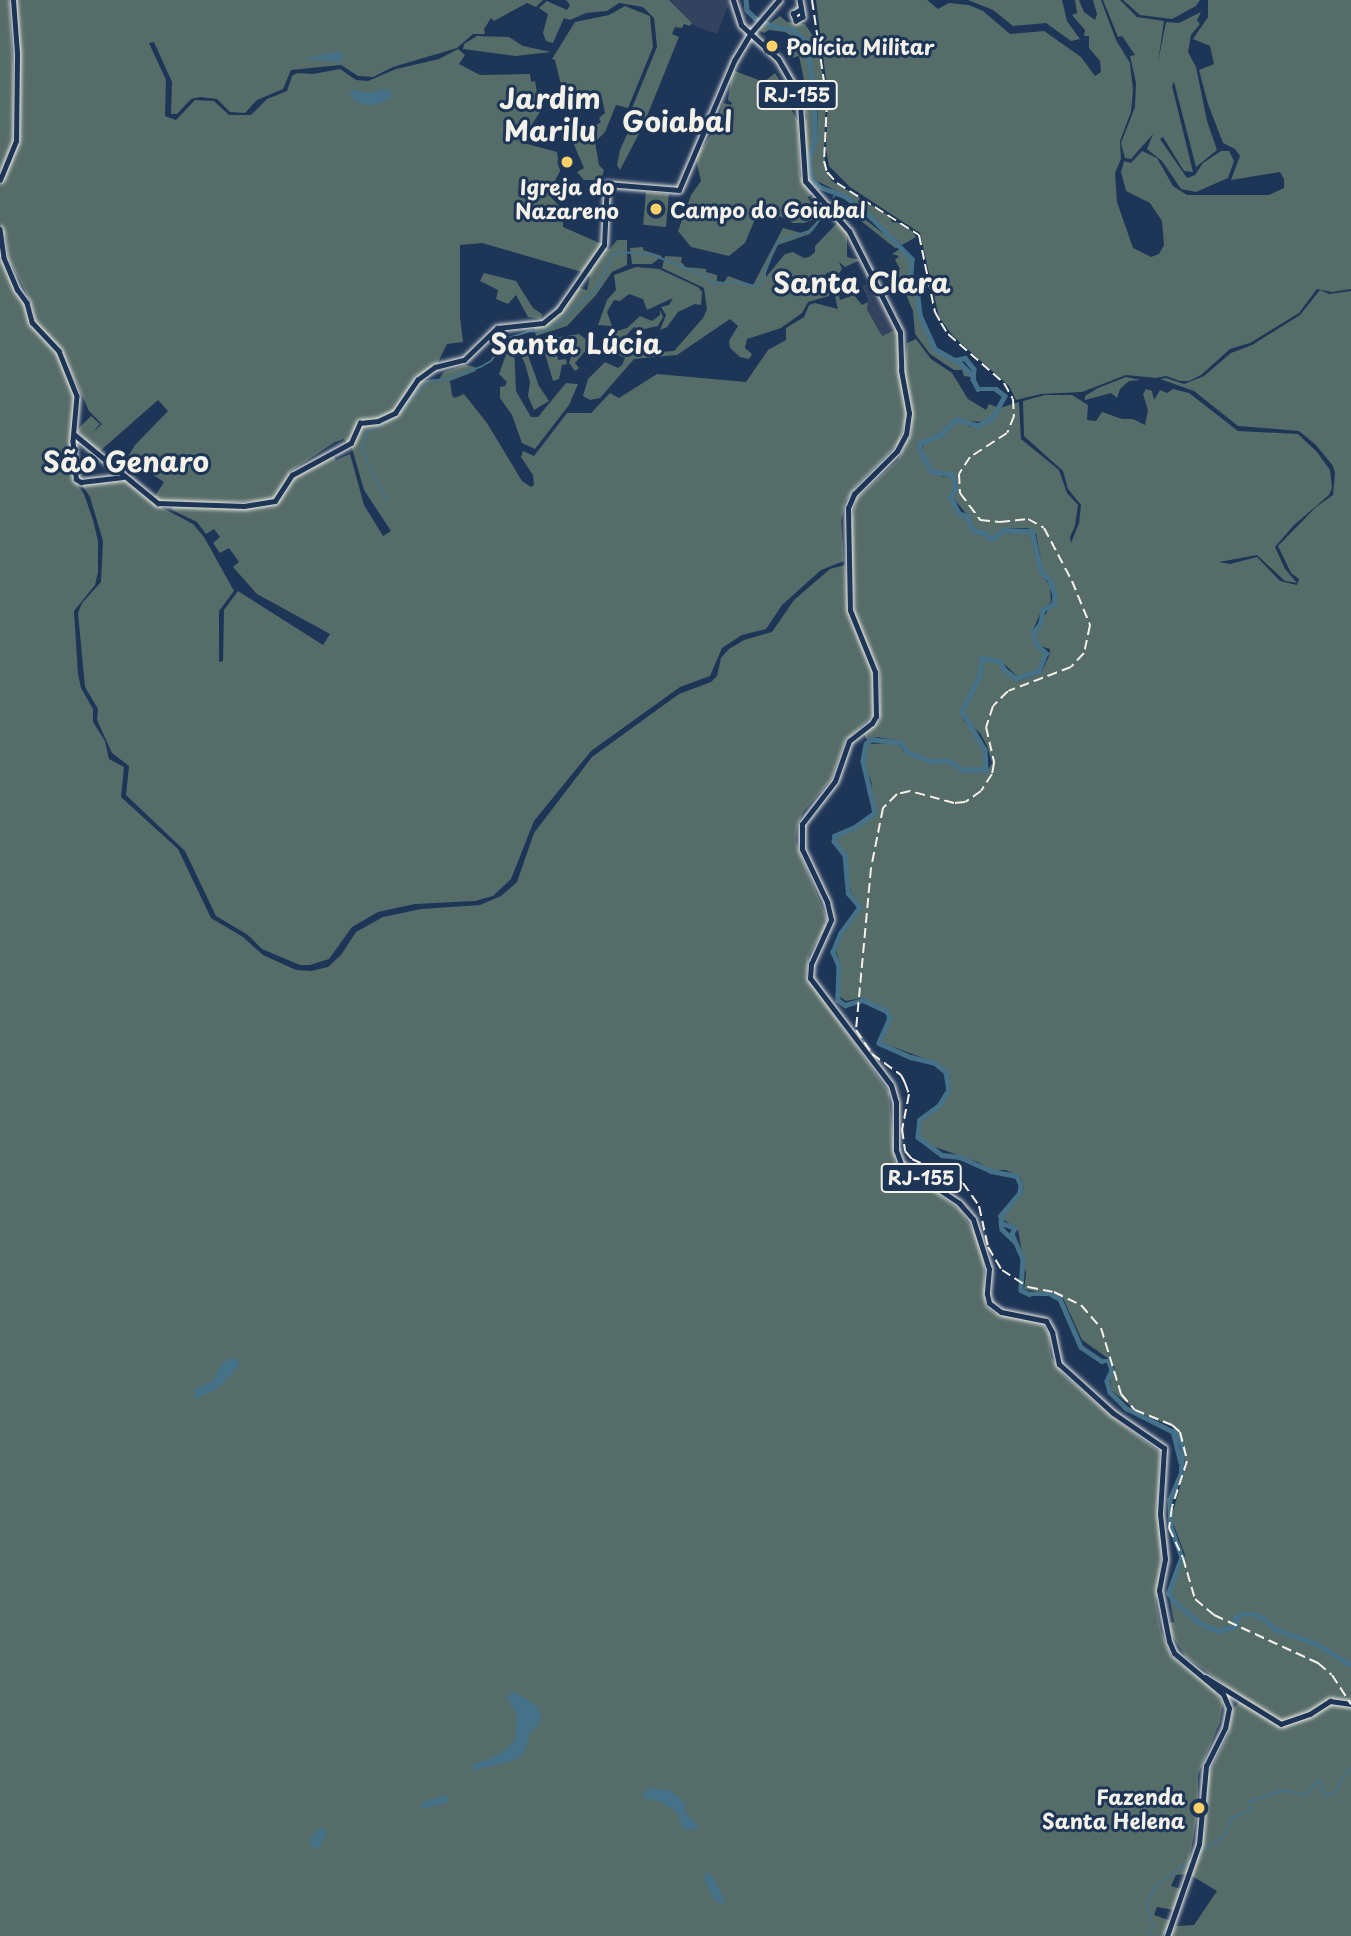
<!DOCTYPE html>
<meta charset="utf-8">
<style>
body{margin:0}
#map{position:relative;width:1351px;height:1936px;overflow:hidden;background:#1d3557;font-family:"Playpen Sans",sans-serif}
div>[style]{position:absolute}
.built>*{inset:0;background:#33425f}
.green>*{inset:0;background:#556c68;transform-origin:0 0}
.water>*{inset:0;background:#457189}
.stream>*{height:2px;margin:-1px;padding:0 1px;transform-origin:1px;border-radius:1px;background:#457189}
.river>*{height:4.5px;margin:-2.25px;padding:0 2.25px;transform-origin:2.25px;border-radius:2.25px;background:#457189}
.roads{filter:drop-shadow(0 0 2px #f4f1e8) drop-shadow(0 0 2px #f4f1e8)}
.secondary>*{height:4.5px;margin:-2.25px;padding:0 2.25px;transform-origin:2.25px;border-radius:2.25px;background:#1d3557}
.primary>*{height:5px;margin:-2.5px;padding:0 2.5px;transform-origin:2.5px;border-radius:2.5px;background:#1d3557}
.rail>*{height:2px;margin-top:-1px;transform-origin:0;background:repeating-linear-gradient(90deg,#f4f1e8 0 10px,transparent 0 15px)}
.dots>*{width:19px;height:19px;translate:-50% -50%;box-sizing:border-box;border:4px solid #1d3557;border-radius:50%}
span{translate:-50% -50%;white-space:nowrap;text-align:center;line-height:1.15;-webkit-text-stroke:6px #1d3557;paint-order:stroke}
.shield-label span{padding:2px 5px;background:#1d3557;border:2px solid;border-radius:5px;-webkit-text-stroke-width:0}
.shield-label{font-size:19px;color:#f4f1e8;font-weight:700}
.poi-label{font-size:21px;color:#f4f1e8;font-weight:700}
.left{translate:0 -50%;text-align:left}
.right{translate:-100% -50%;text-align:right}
.district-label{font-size:28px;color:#f4f1e8;font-weight:700}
</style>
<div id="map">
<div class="built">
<div style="clip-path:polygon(670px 0,730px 0,730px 1px,717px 34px,695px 26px)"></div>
<div style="clip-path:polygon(874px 281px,897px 329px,882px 336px,867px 308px,868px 301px,862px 286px)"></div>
</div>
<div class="green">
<div style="clip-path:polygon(0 0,9px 0,13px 65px,13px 141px,0 173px)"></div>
<div style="clip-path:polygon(16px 0,543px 0,536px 7px,527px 3px,494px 21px,491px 18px,484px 29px,485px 34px,473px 34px,457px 48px,393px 67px,373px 77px,358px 76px,341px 65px,291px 70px,283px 89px,257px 100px,245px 113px,230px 112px,217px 99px,200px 97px,191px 99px,177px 114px,171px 114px,172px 82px,154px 42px,149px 43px,166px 80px,165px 116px,176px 120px,195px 100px,214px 101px,229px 115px,251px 115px,267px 99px,287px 91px,292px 76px,297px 73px,313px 74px,340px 69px,356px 80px,368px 81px,396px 69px,439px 59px,458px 49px,465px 55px,459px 64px,480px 75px,530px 74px,531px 82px,535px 81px,540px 112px,520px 142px,557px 152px,560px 171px,548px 194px,563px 210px,563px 227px,602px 244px,582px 272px,482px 243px,460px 245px,460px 317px,463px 342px,447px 344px,437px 364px,415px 380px,394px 412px,376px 419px,359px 421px,348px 444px,344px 439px,335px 442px,291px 471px,276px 496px,268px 501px,167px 504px,153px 499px,164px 482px,127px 458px,135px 445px,168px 411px,158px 400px,99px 452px,85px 440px,77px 430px,91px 416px,100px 424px,92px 433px,102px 424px,89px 411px,60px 347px,37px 327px,30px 300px,8px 258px,6px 237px,0 224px,0 185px,20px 140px)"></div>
<div style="clip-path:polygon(566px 0,669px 0,692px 23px,690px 26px,684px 24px,682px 28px,675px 27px,672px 34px,679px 37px,643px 126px,620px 170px,617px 165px,620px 150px,638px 110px,632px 108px,657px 47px,654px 18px,643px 7px,619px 3px,607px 11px,586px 13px,570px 20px,564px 18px,553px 43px,546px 41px,543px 33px,548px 14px,539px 8px,547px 1px,567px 10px,570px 5px)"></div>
<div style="clip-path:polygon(816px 0,927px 0,938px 9px,949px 3px,969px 5px,983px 11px,1010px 34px,1044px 31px,1081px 57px,1095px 76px,1101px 72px,1100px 61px,1089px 48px,1089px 36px,1084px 36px,1085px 30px,1072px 15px,1077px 13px,1075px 0,1079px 0,1084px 12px,1095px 20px,1097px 14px,1093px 0,1101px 0,1116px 40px,1130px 63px,1133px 90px,1131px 112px,1120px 141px,1121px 159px,1115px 173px,1117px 202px,1133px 248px,1151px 257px,1159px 254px,1164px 245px,1162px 221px,1150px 203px,1126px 191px,1121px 172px,1124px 161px,1131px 163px,1142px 151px,1157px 158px,1173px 186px,1187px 195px,1269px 195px,1284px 188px,1284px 179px,1280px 172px,1231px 180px,1240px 156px,1235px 149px,1223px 143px,1208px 104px,1199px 70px,1214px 64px,1210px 46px,1193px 39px,1208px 17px,1208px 0,1351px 0,1351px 289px,1332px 292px,1317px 289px,1299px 313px,1250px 343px,1230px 349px,1201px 375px,1189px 381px,1180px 381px,1166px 376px,1156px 378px,1126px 375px,1082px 392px,1041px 394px,1016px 400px,1009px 386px,953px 336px,939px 317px,920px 233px,850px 187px,829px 166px,826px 150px,828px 95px)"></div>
<div style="clip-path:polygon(968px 0,1062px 0,1067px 21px,1080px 39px,1071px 41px,1046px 23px,1013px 26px,993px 10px)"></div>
<div style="clip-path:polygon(1103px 0,1120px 0,1137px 17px,1164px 21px,1158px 62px,1166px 22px,1179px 23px,1201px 12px,1197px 20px,1200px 24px,1191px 35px,1188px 52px,1196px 67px,1207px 121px,1217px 150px,1196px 167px,1174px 82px,1172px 86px,1193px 172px,1184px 171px,1163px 137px,1160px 139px,1187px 178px,1195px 175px,1203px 163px,1221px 151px,1229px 151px,1234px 161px,1228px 178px,1196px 192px,1181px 189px,1162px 161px,1147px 149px,1153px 134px,1131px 159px,1125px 158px,1121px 143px,1135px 107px,1136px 83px,1130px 56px,1135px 55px,1122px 36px,1118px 37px)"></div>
<div style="clip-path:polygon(1123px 0,1200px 0,1196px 6px,1172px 19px,1140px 15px)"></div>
<div style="clip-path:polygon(625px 6px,650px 16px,653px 47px,628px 108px,616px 105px,605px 132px,595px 142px,599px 165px,604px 170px,601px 180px,584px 180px,577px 172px,584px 168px,572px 140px,601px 122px,599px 118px,605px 113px,602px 99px,567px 110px,555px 60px,552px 59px,575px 22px,609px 15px)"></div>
<div style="clip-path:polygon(780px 16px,787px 22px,805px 24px,818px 44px,826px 97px,824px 152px,826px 172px,832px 181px,888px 215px,892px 222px,902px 223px,912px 231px,916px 237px,902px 245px,852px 199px,815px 180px,809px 162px,817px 142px,818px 109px,809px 71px,808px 42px,794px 29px,769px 24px)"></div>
<div style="clip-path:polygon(764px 22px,790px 30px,805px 41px,813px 91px,815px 137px,807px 167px,816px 185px,809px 182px,807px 171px,803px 126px,807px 118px,804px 100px,800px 96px,806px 95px,806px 90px,799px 56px,788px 59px,785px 53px,795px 47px,796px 39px,785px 32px,769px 30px,764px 33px,759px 30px)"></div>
<div style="clip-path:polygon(477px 36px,509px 37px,523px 46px,551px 52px,515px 56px,463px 49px,464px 44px)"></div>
<div style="clip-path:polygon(732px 70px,764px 82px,775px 73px,784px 87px,785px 99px,798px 121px,800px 176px,812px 192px,808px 198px,816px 210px,812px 220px,804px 223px,793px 223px,780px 216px,777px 220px,759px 208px,752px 208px,750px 213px,755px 219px,745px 243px,729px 256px,691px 247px,678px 231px,691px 195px,701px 181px,695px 155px,699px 146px,703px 147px,714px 130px,723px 103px,731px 105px,732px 103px,728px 100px)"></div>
<div style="left:646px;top:192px;width:23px;height:33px;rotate:5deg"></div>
<div style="clip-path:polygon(827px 210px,810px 234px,778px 245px,766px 269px,766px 277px,785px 254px,793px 252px,804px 258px,809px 257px,815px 252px,815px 246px,838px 222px,847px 231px,847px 257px,860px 260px,845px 267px,839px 262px,842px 269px,834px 280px,828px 272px,824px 276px,831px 288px,829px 296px,808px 302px,802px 313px,781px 328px,747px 339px,745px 348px,752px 354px,749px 359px,740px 357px,730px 348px,729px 341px,738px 326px,730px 319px,677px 355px,634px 359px,600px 398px,590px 400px,583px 396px,588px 379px,605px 362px,618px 368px,622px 365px,625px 358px,616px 354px,617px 351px,631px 354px,674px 351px,703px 318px,707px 309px,704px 288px,662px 268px,665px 256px,682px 257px,681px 262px,686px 267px,706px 269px,706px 272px,717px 275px,717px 281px,724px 282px,728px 276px,753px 285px,783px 228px,805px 234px)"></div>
<div style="clip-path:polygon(857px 210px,866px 220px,900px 247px,895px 248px,856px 217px)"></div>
<div style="clip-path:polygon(0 237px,3px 261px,15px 291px,23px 300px,31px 326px,60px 357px,75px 397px,73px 479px,84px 494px,93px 520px,98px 541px,98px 572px,95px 585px,74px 611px,78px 674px,81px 688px,93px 709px,93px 722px,105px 741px,109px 759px,124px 767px,121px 797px,178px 849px,211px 918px,243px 937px,263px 955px,296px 970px,311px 971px,328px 967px,341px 955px,356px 932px,383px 917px,421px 909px,480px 905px,501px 896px,517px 882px,534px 833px,592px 757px,679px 694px,711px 682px,717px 676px,721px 658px,729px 649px,744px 640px,772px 632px,794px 600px,830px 569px,845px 565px,849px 617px,872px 668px,874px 714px,845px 741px,831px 780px,803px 812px,797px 826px,796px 841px,800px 853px,827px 918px,826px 926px,809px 955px,806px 976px,889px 1092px,895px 1162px,960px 1210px,974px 1231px,984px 1263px,985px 1305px,994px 1313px,1042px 1324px,1049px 1334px,1051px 1357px,1063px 1374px,1112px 1417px,1160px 1452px,1158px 1508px,1162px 1552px,1156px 1601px,1161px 1631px,1171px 1656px,1215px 1691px,1223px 1703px,1220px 1722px,1198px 1775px,1198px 1810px,1187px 1874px,1176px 1875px,1171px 1886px,1181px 1889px,1174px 1910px,1157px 1907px,1154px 1915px,1171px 1921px,1163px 1936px,0 1936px)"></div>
<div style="clip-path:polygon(617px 240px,627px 240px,627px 265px,612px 272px,596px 295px,567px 326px,536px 336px,534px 326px,553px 319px,579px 288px,587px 290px,590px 277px,585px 274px,603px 248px,610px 249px)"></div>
<div style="clip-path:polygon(643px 247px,643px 250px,662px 256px,652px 264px,632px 264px,630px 248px)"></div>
<div style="clip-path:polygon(900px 249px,910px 258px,909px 276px,916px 290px,918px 315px,933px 348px,950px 360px,957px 361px,971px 372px,972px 377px,964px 376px,962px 370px,954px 370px,930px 354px,915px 334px,913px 311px,905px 292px,890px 290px,895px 286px,888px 281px,900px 269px,895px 260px,899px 256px,892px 254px)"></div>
<div style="clip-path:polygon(636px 267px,659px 269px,698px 287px,702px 292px,701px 305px,695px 304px,678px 312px,667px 327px,660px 330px,666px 315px,661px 307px,669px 305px,673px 298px,647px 310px,643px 299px,629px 294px,620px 301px,614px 300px,607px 312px,612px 326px,598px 325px,607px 300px,616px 290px,614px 275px)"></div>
<div style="clip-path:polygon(484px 273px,516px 281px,533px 308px,542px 314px,541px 319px,528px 317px,516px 295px,508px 304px,496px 299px,498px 290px,480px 281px)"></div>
<div style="clip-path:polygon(1320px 290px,1329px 294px,1351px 291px,1351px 1936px,1170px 1936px,1176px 1926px,1194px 1925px,1217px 1891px,1192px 1876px,1205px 1829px,1208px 1775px,1228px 1735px,1233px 1709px,1243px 1698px,1186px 1657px,1171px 1634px,1169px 1623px,1174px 1622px,1169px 1595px,1185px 1555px,1171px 1518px,1185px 1469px,1184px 1445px,1173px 1427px,1138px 1412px,1111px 1390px,1110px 1377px,1115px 1368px,1109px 1359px,1082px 1340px,1063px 1298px,1024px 1289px,1026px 1274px,1018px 1230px,1003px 1219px,1004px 1212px,1022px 1194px,1024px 1186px,1020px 1176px,1005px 1170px,991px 1170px,978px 1162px,929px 1145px,920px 1138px,921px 1121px,939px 1108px,950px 1093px,948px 1072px,931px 1061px,880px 1042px,891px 1018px,888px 1011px,862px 998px,846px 1001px,840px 997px,840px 964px,836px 950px,842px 935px,862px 907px,851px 893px,846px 856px,834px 842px,837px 836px,857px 828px,875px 814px,871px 781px,864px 762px,867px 744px,898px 743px,905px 753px,931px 764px,946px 762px,964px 772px,987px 771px,992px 763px,987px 746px,980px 733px,966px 720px,964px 712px,981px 677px,983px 658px,1000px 662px,1003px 670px,1018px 681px,1041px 673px,1049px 656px,1050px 649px,1040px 646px,1034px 635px,1048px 610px,1056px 604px,1057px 597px,1051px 580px,1043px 571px,1036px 534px,1028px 528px,1007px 528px,992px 537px,973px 529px,969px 517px,953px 498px,958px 487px,954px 474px,934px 471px,922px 453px,923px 444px,958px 421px,971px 427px,980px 427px,994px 420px,1000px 408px,1019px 402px,1021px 439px,1059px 470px,1067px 493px,1078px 505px,1075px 526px,1070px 537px,1071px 543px,1079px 523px,1081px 505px,1068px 489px,1063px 471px,1024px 436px,1023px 401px,1045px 395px,1072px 395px,1088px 405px,1087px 420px,1096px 421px,1102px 412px,1122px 419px,1133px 419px,1145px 425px,1148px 410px,1143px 394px,1146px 389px,1152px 391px,1154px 400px,1160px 390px,1167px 393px,1173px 389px,1189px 393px,1238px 431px,1298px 434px,1317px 452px,1330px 470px,1332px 488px,1329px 495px,1294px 525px,1275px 547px,1285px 569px,1297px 583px,1285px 581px,1257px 555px,1219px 562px,1230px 564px,1257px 557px,1280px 581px,1297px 585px,1299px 579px,1291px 573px,1278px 546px,1316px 507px,1333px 495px,1335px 473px,1333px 466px,1316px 445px,1299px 431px,1238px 426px,1194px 391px,1160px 379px,1166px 378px,1184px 384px,1204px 376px,1231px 353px,1252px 345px,1300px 315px)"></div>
<div style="clip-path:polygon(839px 295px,840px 300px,854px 295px,862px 305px,868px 302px,867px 309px,882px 336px,897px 329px,907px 416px,899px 443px,855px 487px,845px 502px,841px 521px,844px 561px,821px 570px,782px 605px,766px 629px,742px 635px,722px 648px,710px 676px,680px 687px,591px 751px,534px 821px,511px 879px,493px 896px,475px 901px,415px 904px,378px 912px,352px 927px,329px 959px,310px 965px,300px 965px,262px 949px,248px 935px,216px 916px,185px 851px,126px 795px,129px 766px,112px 753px,97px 720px,98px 709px,85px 687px,78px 613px,82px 603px,101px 582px,103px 541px,90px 497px,82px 485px,125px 481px,157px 505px,193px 524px,204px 537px,234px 591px,219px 611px,219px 662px,223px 661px,224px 610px,238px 591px,323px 645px,330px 634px,257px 594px,233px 567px,239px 562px,229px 548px,220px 553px,213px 543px,220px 537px,214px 529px,206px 534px,197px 522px,172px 510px,172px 507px,240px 507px,272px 504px,281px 498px,297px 475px,333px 456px,336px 460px,350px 454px,364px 505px,383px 536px,391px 531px,364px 490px,351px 445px,359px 425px,394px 416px,410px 397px,418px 381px,439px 379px,444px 372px,466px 365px,475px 367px,476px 371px,450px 381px,452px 395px,454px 398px,464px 394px,487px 423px,522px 481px,531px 487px,534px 485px,533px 475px,521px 457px,523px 451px,534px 456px,567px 413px,591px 413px,610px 393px,619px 398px,657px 374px,746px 382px,768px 350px,786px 340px,786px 328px,804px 317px,809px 305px,815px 303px,838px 309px,835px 297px)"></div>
<div style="clip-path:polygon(660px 310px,663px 317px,658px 326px,640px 330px,634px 327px,620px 342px,616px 342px,614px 332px,627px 328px,640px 316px,652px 321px,660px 315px)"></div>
<div style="clip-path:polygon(579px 334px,596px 347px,593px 351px,588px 348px,575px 363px,579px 368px,575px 371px,569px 363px,572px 354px,566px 348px,557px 350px,558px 360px,566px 359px,567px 364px,562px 365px,559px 379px,553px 381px,543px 347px,549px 345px,548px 339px)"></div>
<div style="clip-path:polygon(916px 339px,931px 359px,952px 373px,968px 399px,986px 410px,989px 404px,997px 407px,993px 416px,983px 422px,956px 420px,938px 434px,918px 442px,920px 453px,931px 473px,944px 477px,952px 475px,955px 488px,950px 498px,959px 514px,966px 517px,972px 531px,992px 540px,1004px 532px,1030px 533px,1039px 570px,1050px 586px,1051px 602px,1042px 609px,1031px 635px,1037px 647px,1044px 653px,1037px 671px,1018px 677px,1001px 661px,981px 657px,978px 675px,961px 710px,964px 721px,972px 728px,986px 758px,986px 767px,975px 770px,962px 768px,949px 760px,930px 760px,910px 752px,900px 741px,877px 737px,867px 740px,864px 734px,880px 720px,880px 673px,855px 617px,850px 524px,857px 498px,898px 460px,911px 433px,912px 409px,904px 372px,907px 343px)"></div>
<div style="clip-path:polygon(524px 344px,539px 386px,549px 401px,534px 410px,528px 396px,530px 382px,525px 364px,516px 345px)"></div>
<div style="clip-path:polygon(514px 345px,516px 391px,531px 417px,538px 417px,566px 383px,578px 384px,569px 405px,535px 449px,522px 443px,512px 415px,500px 398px,500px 387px,505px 386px,507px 382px,499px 374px,508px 349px)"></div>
<div style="clip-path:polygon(1126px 377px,1141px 380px,1129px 381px,1120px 389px,1117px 398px,1111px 393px,1085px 400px,1085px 396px,1098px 388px)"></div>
</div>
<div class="water">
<div style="clip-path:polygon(340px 51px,343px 57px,340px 62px,302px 59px)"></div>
<div style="clip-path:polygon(386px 89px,390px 90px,392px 97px,377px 105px,362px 104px,349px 96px,354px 90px,368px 93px)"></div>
<div style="clip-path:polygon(230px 1358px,238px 1360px,239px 1367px,217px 1389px,195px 1399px,194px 1389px,212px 1382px,222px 1364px)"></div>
<div style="clip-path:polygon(515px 1692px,537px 1706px,541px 1714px,541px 1721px,529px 1735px,524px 1754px,513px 1761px,472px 1771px,473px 1765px,502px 1753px,515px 1740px,517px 1714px,507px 1698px,510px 1693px)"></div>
<div style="clip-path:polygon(651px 1788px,671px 1791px,685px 1802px,686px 1814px,698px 1825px,696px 1830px,683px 1829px,677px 1812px,657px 1800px,644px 1799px,643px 1792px)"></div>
<div style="clip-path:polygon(444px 1795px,450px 1799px,447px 1803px,420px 1809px,423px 1802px)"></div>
<div style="clip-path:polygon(319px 1828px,324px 1829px,327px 1835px,318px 1849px,312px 1847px,309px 1840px)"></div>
<div style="clip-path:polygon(705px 1873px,712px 1875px,725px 1901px,723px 1904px,715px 1901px,710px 1892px,703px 1875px)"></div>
</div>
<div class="stream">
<div style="left:387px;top:500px;width:42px;rotate:-118.4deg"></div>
<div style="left:367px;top:463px;width:16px;rotate:-104deg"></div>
<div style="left:363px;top:447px;width:15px;rotate:-74deg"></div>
<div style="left:367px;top:433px;width:32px;rotate:-30deg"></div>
<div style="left:395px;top:417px;width:49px;rotate:-47.5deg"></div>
<div style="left:428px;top:381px;width:19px;rotate:-6deg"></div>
<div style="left:447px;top:379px;width:37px;rotate:-20deg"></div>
<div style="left:482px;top:366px;width:10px;rotate:-29deg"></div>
<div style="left:491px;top:361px;width:27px;rotate:-56deg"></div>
<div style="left:506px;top:339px;width:24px;rotate:-19deg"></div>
<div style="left:529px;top:331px;width:13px;rotate:4deg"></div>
<div style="left:542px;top:332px;width:18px;rotate:-29deg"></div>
<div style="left:558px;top:323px;width:55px;rotate:-42.1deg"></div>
<div style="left:599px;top:286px;width:34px;rotate:-67deg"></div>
<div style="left:612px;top:255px;width:9px;rotate:-18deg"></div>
<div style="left:621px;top:252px;width:32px;rotate:5deg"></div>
<div style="left:653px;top:255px;width:56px;rotate:22deg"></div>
<div style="left:705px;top:276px;width:12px;rotate:42deg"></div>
<div style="left:714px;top:284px;width:22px;rotate:-5deg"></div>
<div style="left:736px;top:282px;width:19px;rotate:12deg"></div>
<div style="left:755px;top:286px;width:7px;rotate:-27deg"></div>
<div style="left:761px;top:283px;width:44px;rotate:-68.7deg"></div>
<div style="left:777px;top:242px;width:37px;rotate:-19deg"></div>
<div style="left:812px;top:230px;width:30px;rotate:-53deg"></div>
<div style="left:830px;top:206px;width:15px;rotate:-67deg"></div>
<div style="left:1199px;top:1853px;width:32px;rotate:-35deg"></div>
<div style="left:1225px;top:1835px;width:18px;rotate:-68deg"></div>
<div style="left:1232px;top:1818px;width:19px;rotate:-21deg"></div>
<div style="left:1250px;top:1811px;width:10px;rotate:-90deg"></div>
<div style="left:1250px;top:1801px;width:35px;rotate:-18deg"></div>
<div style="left:1283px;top:1790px;width:24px;rotate:12deg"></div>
<div style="left:1306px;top:1795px;width:21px;rotate:-49deg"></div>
<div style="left:1320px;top:1779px;width:16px;rotate:76deg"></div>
<div style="left:1324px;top:1795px;width:6px"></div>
<div style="left:1330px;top:1795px;width:8px;rotate:-30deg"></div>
<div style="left:1337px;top:1791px;width:14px;rotate:-73deg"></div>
<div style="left:1341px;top:1778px;width:14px;rotate:-45deg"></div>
<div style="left:1148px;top:1936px;width:10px;rotate:-61deg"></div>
<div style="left:1153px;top:1927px;width:22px;rotate:-106deg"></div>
<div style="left:1147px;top:1906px;width:22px;rotate:-68deg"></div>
<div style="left:1155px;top:1886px;width:44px;rotate:-34.8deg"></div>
</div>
<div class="river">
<div style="left:746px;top:0;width:10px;rotate:84deg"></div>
<div style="left:747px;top:10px;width:11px;rotate:45deg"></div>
<div style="left:755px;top:18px;width:19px;rotate:25deg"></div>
<div style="left:772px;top:26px;width:21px;rotate:11deg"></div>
<div style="left:793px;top:30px;width:18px;rotate:41deg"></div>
<div style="left:807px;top:42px;width:63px;rotate:82.6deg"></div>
<div style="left:815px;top:104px;width:37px;rotate:90deg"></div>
<div style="left:815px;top:141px;width:20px;rotate:108deg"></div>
<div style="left:809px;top:160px;width:19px;rotate:81deg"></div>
<div style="left:812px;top:179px;width:11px;rotate:45deg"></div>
<div style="left:820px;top:187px;width:27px;rotate:20deg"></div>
<div style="left:845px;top:196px;width:35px;rotate:39deg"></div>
<div style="left:872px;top:218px;width:57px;rotate:45.7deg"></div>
<div style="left:912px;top:259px;width:16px;rotate:94deg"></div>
<div style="left:911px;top:275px;width:15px;rotate:67deg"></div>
<div style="left:917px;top:289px;width:26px;rotate:83deg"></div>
<div style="left:920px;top:315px;width:37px;rotate:66deg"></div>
<div style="left:935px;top:349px;width:23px;rotate:29deg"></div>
<div style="left:955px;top:360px;width:10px;rotate:-11deg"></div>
<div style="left:965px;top:358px;width:14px;rotate:51deg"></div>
<div style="left:974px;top:369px;width:10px;rotate:96deg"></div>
<div style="left:973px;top:379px;width:11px;rotate:63deg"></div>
<div style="left:978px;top:389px;width:18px"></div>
<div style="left:996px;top:389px;width:11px;rotate:38deg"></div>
<div style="left:1005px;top:396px;width:25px;rotate:119deg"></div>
<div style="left:993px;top:418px;width:17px;rotate:152deg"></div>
<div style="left:978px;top:426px;width:22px;rotate:-164deg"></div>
<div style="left:957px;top:420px;width:24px;rotate:138deg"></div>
<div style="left:939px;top:436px;width:20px;rotate:160deg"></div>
<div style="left:920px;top:443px;width:8px;rotate:90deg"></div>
<div style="left:920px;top:451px;width:24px;rotate:60deg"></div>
<div style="left:932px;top:472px;width:20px;rotate:6deg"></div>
<div style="left:952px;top:474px;width:15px;rotate:74deg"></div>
<div style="left:956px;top:488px;width:11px;rotate:117deg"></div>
<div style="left:951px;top:498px;width:17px;rotate:62deg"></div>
<div style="left:959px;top:513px;width:9px;rotate:21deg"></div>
<div style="left:967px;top:516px;width:15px;rotate:67deg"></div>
<div style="left:973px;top:530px;width:11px;rotate:15deg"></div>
<div style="left:984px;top:533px;width:10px;rotate:37deg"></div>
<div style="left:992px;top:539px;width:15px;rotate:-37deg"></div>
<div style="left:1004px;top:530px;width:28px;rotate:2deg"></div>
<div style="left:1032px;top:531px;width:41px;rotate:77.3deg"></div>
<div style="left:1041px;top:571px;width:13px;rotate:45deg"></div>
<div style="left:1050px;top:580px;width:16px;rotate:72deg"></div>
<div style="left:1055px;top:595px;width:9px;rotate:96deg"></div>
<div style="left:1054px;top:604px;width:13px;rotate:151deg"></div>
<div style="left:1043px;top:610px;width:13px;rotate:99deg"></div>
<div style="left:1041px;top:623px;width:14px;rotate:126deg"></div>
<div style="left:1033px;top:634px;width:13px;rotate:67deg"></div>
<div style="left:1038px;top:646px;width:11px;rotate:41deg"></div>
<div style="left:1046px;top:653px;width:19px;rotate:111deg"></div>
<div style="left:1039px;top:671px;width:24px;rotate:161deg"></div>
<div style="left:1016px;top:679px;width:15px;rotate:-143deg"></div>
<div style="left:1004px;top:670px;width:9px;rotate:-117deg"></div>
<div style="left:1000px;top:662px;width:18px;rotate:-167deg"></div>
<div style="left:982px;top:658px;width:18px;rotate:96deg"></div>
<div style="left:980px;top:676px;width:39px;rotate:117deg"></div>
<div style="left:962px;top:711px;width:45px;rotate:59.5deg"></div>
<div style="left:985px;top:750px;width:20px;rotate:87deg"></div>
<div style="left:986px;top:770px;width:24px;rotate:180deg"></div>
<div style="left:962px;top:770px;width:17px;rotate:-147deg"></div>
<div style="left:948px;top:761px;width:18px;rotate:177deg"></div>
<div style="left:930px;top:762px;width:25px;rotate:-157deg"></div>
<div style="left:907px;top:752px;width:11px;rotate:-124deg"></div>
<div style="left:901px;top:743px;width:30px;rotate:-174deg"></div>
<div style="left:871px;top:740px;width:6px;rotate:141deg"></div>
<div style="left:866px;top:744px;width:17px;rotate:100deg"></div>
<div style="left:863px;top:761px;width:53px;rotate:77deg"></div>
<div style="left:875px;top:813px;width:26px;rotate:144deg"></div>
<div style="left:854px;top:828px;width:21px;rotate:157deg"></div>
<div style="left:835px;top:836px;width:5px;rotate:101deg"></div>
<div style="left:834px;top:841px;width:18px;rotate:52deg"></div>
<div style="left:845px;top:855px;width:38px;rotate:85deg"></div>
<div style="left:848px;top:893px;width:18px;rotate:49deg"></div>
<div style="left:860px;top:907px;width:32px;rotate:126deg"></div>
<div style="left:841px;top:933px;width:21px;rotate:113deg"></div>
<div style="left:833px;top:952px;width:15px;rotate:67deg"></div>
<div style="left:839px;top:966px;width:34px;rotate:92deg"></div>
<div style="left:838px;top:1000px;width:9px;rotate:36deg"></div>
<div style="left:845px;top:1005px;width:19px;rotate:-16deg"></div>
<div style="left:863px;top:1000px;width:26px;rotate:25deg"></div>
<div style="left:887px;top:1011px;width:8px;rotate:67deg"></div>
<div style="left:890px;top:1018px;width:27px;rotate:114deg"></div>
<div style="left:879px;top:1043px;width:35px;rotate:24deg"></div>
<div style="left:911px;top:1057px;width:25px;rotate:14deg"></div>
<div style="left:935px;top:1063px;width:14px;rotate:39deg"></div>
<div style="left:946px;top:1072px;width:18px;rotate:81deg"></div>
<div style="left:949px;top:1090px;width:19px;rotate:122deg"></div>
<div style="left:939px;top:1106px;width:24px;rotate:144deg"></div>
<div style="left:920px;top:1120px;width:17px;rotate:97deg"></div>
<div style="left:918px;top:1137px;width:30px;rotate:37deg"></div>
<div style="left:942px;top:1155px;width:18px;rotate:6deg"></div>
<div style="left:960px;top:1157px;width:34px;rotate:24deg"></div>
<div style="left:991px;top:1171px;width:26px;rotate:11deg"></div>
<div style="left:1017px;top:1176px;width:10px;rotate:66deg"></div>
<div style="left:1021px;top:1185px;width:8px;rotate:97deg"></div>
<div style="left:1020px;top:1193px;width:30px;rotate:130deg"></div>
<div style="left:1001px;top:1216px;width:7px;rotate:82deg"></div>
<div style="left:1002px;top:1223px;width:14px;rotate:21deg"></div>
<div style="left:1015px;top:1228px;width:7px;rotate:117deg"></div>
<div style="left:1012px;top:1234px;width:27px;rotate:66deg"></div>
<div style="left:1023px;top:1259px;width:31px;rotate:94deg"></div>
<div style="left:1021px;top:1290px;width:9px;rotate:27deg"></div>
<div style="left:1029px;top:1294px;width:22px"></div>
<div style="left:1051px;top:1294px;width:10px;rotate:29deg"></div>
<div style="left:1060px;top:1299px;width:52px;rotate:66.4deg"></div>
<div style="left:1081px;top:1347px;width:25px;rotate:34deg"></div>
<div style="left:1102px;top:1361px;width:7px"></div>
<div style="left:1109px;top:1361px;width:9px;rotate:72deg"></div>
<div style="left:1112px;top:1370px;width:12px;rotate:114deg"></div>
<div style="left:1107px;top:1381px;width:11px;rotate:75deg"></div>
<div style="left:1110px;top:1392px;width:23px;rotate:45deg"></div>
<div style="left:1126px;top:1408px;width:58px;rotate:26.6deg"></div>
<div style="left:1178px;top:1434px;width:15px;rotate:70deg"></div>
<div style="left:1183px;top:1448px;width:26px;rotate:94deg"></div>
<div style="left:1181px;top:1474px;width:28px;rotate:113deg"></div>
<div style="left:1170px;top:1500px;width:27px;rotate:88deg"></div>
<div style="left:1171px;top:1527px;width:32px;rotate:70deg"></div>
<div style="left:1182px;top:1557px;width:38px;rotate:110deg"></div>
<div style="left:1169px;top:1593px;width:9px;rotate:58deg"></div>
<div style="left:1174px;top:1601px;width:33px;rotate:41deg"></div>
<div style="left:1199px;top:1623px;width:21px;rotate:23deg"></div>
<div style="left:1218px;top:1631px;width:19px;rotate:-16deg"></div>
<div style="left:1236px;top:1626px;width:8px;rotate:-97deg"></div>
<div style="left:1235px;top:1618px;width:7px;rotate:-34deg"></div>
<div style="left:1241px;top:1614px;width:13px"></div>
<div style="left:1254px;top:1614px;width:12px;rotate:24deg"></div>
<div style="left:1265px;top:1619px;width:14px;rotate:45deg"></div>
<div style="left:1275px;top:1629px;width:42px;rotate:19.3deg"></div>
<div style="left:1315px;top:1643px;width:42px;rotate:31.4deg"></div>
<div style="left:957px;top:360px;width:23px;rotate:45deg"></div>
<div style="left:1001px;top:1221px;width:8px;rotate:83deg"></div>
<div style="left:1002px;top:1229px;width:17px;rotate:45deg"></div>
<div style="left:1173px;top:1431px;width:32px;rotate:76deg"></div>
</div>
<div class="roads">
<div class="secondary">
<div style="left:800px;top:0;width:17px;rotate:80deg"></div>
<div style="left:803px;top:17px;width:8px;rotate:150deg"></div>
<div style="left:796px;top:21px;width:8px;rotate:-113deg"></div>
<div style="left:793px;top:14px;width:9px;rotate:-32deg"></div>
<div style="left:0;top:180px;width:42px;rotate:-67.7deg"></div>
<div style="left:16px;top:141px;width:88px;rotate:-89.3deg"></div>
<div style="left:17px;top:53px;width:53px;rotate:-94.3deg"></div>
<div style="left:0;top:229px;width:29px;rotate:82deg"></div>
<div style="left:4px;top:258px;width:34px;rotate:67deg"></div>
<div style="left:17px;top:289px;width:17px;rotate:54deg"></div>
<div style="left:27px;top:303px;width:20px;rotate:75deg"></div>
<div style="left:32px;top:322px;width:40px;rotate:47deg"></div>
<div style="left:59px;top:351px;width:48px;rotate:68.2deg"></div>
<div style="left:77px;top:396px;width:45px;rotate:95.1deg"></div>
<div style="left:73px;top:441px;width:38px;rotate:85deg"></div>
<div style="left:76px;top:479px;width:6px;rotate:31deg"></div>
<div style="left:81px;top:482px;width:42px;rotate:-6.8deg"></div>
<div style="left:74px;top:434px;width:109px;rotate:39.4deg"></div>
<div style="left:158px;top:503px;width:86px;rotate:2deg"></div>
<div style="left:244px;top:506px;width:31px;rotate:-9deg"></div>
<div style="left:275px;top:501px;width:31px;rotate:-57deg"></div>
<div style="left:292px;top:475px;width:67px;rotate:-28.5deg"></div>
<div style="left:351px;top:443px;width:22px;rotate:-66deg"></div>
<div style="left:360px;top:423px;width:18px;rotate:-6deg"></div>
<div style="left:378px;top:421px;width:19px;rotate:-25deg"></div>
<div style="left:395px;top:413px;width:40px;rotate:-56deg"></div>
<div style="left:417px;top:380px;width:22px;rotate:-36deg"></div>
<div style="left:435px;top:367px;width:30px;rotate:-14deg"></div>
<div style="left:464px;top:360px;width:46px;rotate:-44.1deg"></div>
<div style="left:497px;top:328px;width:46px;rotate:-6.2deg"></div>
<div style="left:543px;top:323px;width:21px;rotate:-39deg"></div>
<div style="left:559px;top:310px;width:79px;rotate:-55.3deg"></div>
<div style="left:604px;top:245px;width:61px;rotate:-87.2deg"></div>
<div style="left:607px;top:184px;width:72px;rotate:4.8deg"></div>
<div style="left:679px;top:190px;width:140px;rotate:-66.9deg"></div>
<div style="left:734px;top:61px;width:31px;rotate:-59deg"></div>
<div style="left:750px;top:34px;width:45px;rotate:-49.5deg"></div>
<div style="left:1205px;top:1677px;width:89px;rotate:31.7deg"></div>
<div style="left:1281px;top:1724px;width:31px;rotate:-19deg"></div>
<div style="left:1310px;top:1714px;width:24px;rotate:-33deg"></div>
<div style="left:1330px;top:1701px;width:21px;rotate:8deg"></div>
</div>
<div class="primary">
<div style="left:733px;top:0;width:26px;rotate:72deg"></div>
<div style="left:741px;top:25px;width:50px;rotate:42.6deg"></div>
<div style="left:778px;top:59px;width:32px;rotate:60deg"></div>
<div style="left:794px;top:87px;width:19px;rotate:72deg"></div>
<div style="left:800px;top:105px;width:76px;rotate:86.2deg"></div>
<div style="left:805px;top:181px;width:67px;rotate:48.7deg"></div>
<div style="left:849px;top:231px;width:113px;rotate:63.2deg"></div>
<div style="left:900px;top:332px;width:38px;rotate:88deg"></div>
<div style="left:901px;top:370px;width:44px;rotate:79.5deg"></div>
<div style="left:909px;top:413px;width:21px;rotate:98deg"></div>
<div style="left:906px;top:434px;width:19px;rotate:118deg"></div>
<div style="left:897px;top:451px;width:61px;rotate:135deg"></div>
<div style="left:854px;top:494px;width:15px;rotate:113deg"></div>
<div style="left:848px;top:508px;width:102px;rotate:88.9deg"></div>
<div style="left:850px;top:610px;width:67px;rotate:68deg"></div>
<div style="left:875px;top:672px;width:44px;rotate:88.7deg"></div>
<div style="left:876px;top:716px;width:8px;rotate:120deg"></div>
<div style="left:872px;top:723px;width:29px;rotate:142deg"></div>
<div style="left:849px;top:741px;width:42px;rotate:109.3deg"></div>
<div style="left:835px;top:781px;width:54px;rotate:127.5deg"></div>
<div style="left:802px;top:824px;width:25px;rotate:90deg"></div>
<div style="left:802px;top:849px;width:59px;rotate:64.7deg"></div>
<div style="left:827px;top:902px;width:18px;rotate:77deg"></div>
<div style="left:831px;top:920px;width:48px;rotate:114.4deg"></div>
<div style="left:811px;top:964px;width:14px;rotate:94deg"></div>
<div style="left:810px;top:978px;width:134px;rotate:52.9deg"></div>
<div style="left:891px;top:1085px;width:18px;rotate:74deg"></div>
<div style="left:896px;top:1102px;width:48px;rotate:90deg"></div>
<div style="left:896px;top:1150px;width:15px;rotate:70deg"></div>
<div style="left:901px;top:1164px;width:70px;rotate:33.9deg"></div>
<div style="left:959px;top:1203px;width:21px;rotate:49deg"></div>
<div style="left:973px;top:1219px;width:52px;rotate:72.3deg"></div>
<div style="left:989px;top:1269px;width:25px;rotate:95deg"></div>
<div style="left:987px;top:1294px;width:9px;rotate:77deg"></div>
<div style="left:989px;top:1303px;width:15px;rotate:37deg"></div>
<div style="left:1001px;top:1312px;width:46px;rotate:11.3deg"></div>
<div style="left:1046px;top:1321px;width:13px;rotate:61deg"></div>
<div style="left:1052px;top:1332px;width:33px;rotate:78deg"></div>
<div style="left:1059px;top:1364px;width:73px;rotate:42.2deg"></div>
<div style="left:1113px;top:1413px;width:62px;rotate:34.5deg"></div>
<div style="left:1164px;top:1448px;width:66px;rotate:93.5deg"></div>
<div style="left:1160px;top:1514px;width:45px;rotate:83.7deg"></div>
<div style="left:1165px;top:1559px;width:32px;rotate:101deg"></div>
<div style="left:1159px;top:1590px;width:52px;rotate:78.9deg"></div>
<div style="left:1169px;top:1641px;width:13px;rotate:67deg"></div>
<div style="left:1174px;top:1653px;width:64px;rotate:39.9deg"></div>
<div style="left:1223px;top:1694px;width:15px;rotate:67deg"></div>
<div style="left:1229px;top:1708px;width:20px;rotate:101deg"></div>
<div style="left:1225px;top:1728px;width:42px;rotate:116.6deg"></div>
<div style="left:1206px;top:1766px;width:78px;rotate:95.1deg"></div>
<div style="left:1199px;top:1844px;width:97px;rotate:109.2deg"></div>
</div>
</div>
<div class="rail">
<div style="left:812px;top:0;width:103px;rotate:81.6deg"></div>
<div style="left:827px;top:102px;width:59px;rotate:92.9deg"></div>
<div style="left:824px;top:161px;width:11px;rotate:75deg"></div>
<div style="left:827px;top:172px;width:15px;rotate:48deg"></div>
<div style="left:837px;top:183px;width:97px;rotate:32.4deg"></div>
<div style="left:919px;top:235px;width:79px;rotate:78.3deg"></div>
<div style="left:935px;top:312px;width:13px;rotate:61deg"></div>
<div style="left:941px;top:323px;width:13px;rotate:58deg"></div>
<div style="left:948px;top:334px;width:74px;rotate:41.2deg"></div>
<div style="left:1004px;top:383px;width:18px;rotate:61deg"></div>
<div style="left:1013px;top:399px;width:17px;rotate:87deg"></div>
<div style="left:1014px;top:416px;width:18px;rotate:112deg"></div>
<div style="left:1007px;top:433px;width:44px;rotate:147deg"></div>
<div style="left:970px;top:457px;width:20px;rotate:123deg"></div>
<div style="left:959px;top:474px;width:19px;rotate:87deg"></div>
<div style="left:960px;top:493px;width:34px;rotate:53deg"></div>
<div style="left:980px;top:520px;width:20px;rotate:6deg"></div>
<div style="left:1000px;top:522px;width:28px;rotate:-6deg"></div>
<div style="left:1028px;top:519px;width:18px;rotate:29deg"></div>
<div style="left:1044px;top:528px;width:60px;rotate:62.2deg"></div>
<div style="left:1072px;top:581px;width:48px;rotate:67.8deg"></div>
<div style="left:1090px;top:625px;width:29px;rotate:102deg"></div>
<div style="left:1084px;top:653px;width:19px;rotate:133deg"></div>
<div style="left:1071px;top:667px;width:67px;rotate:159.1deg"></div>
<div style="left:1008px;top:691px;width:21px;rotate:135deg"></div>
<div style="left:993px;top:706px;width:22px;rotate:108deg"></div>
<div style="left:986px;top:727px;width:37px;rotate:77deg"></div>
<div style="left:994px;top:763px;width:11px;rotate:100deg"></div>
<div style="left:992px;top:774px;width:20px;rotate:123deg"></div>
<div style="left:981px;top:791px;width:19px;rotate:145deg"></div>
<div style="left:965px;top:802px;width:11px;rotate:175deg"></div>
<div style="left:954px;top:803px;width:46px;rotate:-164.7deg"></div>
<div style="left:910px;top:791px;width:13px;rotate:167deg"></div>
<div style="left:897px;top:794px;width:20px;rotate:135deg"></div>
<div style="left:883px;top:808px;width:61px;rotate:101.3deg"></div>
<div style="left:871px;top:868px;width:163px;rotate:95.3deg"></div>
<div style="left:856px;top:1030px;width:29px;rotate:56deg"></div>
<div style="left:872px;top:1054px;width:36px;rotate:36deg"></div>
<div style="left:901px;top:1075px;width:9px;rotate:63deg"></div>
<div style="left:905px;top:1083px;width:12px;rotate:70deg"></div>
<div style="left:909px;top:1094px;width:36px;rotate:101deg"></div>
<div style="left:902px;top:1129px;width:22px;rotate:82deg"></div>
<div style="left:905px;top:1151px;width:11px;rotate:49deg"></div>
<div style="left:912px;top:1159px;width:56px;rotate:25.2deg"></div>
<div style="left:963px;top:1183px;width:28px;rotate:55deg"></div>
<div style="left:979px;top:1206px;width:42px;rotate:77.6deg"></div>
<div style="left:988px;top:1247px;width:27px;rotate:59deg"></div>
<div style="left:1002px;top:1270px;width:31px;rotate:33deg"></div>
<div style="left:1028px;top:1287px;width:26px;rotate:11deg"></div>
<div style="left:1054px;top:1292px;width:30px;rotate:26deg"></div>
<div style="left:1081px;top:1305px;width:30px;rotate:49deg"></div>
<div style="left:1101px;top:1328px;width:69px;rotate:73.1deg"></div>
<div style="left:1121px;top:1394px;width:21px;rotate:49deg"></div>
<div style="left:1135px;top:1410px;width:40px;rotate:22deg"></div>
<div style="left:1172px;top:1425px;width:11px;rotate:41deg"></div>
<div style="left:1180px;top:1432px;width:30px;rotate:76deg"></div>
<div style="left:1187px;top:1461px;width:48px;rotate:108.1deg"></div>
<div style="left:1172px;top:1507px;width:21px;rotate:98deg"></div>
<div style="left:1169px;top:1528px;width:33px;rotate:65deg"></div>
<div style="left:1183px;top:1558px;width:43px;rotate:73.7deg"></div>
<div style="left:1195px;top:1599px;width:25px;rotate:40deg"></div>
<div style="left:1214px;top:1615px;width:115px;rotate:24.8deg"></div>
<div style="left:1318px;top:1663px;width:18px;rotate:41deg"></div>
<div style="left:1332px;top:1675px;width:35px;rotate:57deg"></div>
</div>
<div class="dots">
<div style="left:772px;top:46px;background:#ffd166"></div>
<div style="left:567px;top:162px;background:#ffd166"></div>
<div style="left:656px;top:209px;background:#ffd166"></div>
<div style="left:1199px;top:1808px;background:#ffd166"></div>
</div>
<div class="shield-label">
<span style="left:797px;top:95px">RJ-155</span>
<span style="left:921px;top:1178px">RJ-155</span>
</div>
<div class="poi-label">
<span class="left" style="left:786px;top:46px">Polícia Militar</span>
<span style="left:567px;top:198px">Igreja do<br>Nazareno</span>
<span class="left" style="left:670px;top:209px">Campo do Goiabal</span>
<span class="right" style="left:1185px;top:1808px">Fazenda<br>Santa Helena</span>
</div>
<div class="district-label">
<span style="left:550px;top:114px">Jardim<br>Marilu</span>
<span style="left:677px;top:121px">Goiabal</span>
<span style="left:862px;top:282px">Santa Clara</span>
<span style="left:576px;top:343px">Santa Lúcia</span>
<span style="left:126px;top:461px">São Genaro</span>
</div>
</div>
